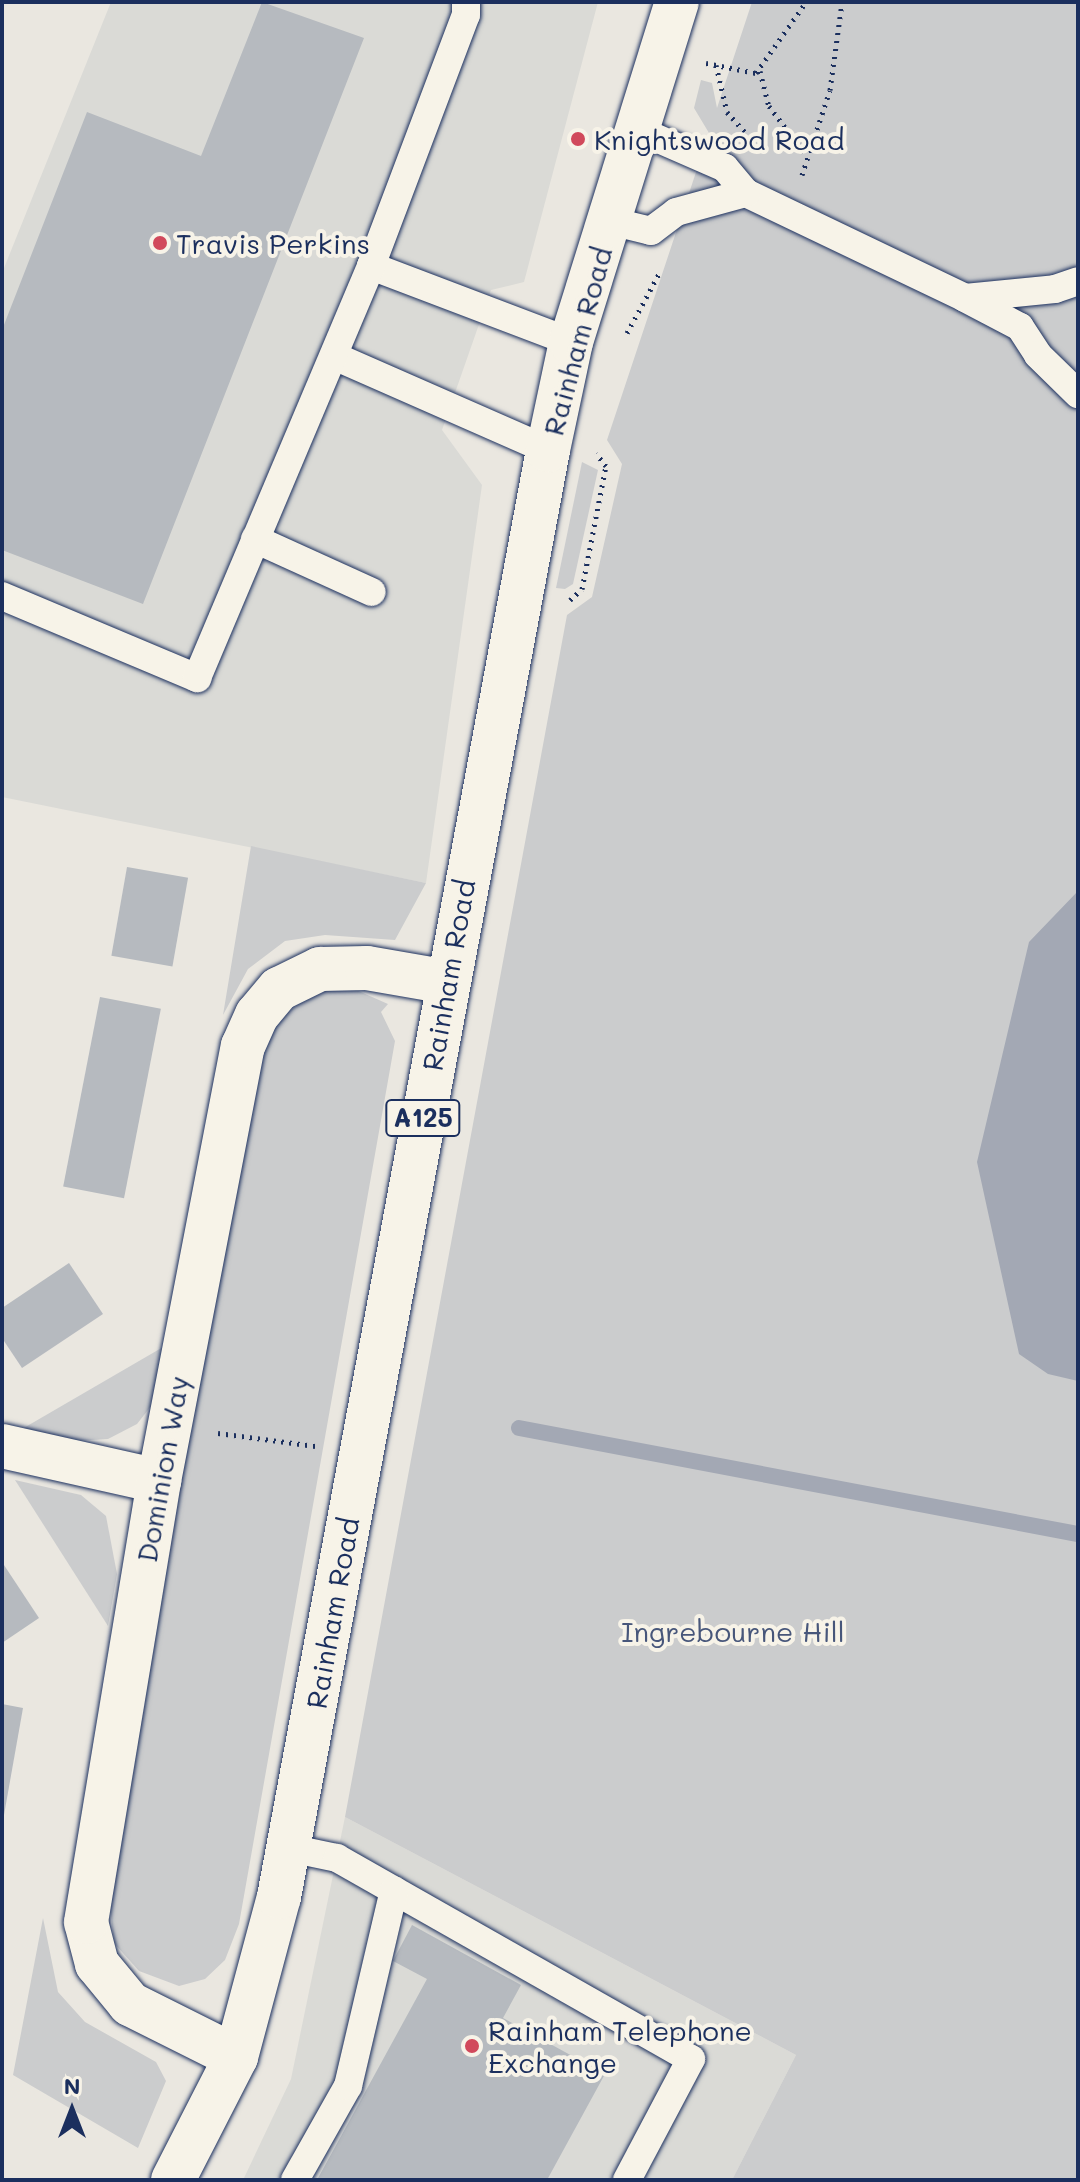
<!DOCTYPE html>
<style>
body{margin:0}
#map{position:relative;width:1080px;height:2182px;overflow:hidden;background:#eae7e0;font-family:Mali,sans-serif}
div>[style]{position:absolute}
.built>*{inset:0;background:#dadad6}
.green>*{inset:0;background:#cbcccd}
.water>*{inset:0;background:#a3a8b4}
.stream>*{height:16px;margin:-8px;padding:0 8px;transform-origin:8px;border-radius:8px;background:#a3a8b4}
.building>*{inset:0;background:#b6babf;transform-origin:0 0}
.path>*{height:5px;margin-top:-2.5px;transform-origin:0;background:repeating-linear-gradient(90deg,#1b2f5e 0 2px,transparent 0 8px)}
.roads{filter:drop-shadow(0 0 2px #1b2f5e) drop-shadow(0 0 2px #1b2f5e)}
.service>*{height:28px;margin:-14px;padding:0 14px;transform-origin:14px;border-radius:14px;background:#f7f3e8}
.minor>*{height:44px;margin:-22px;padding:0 22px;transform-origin:22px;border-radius:22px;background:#f7f3e8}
.primary>*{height:44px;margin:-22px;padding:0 22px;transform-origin:22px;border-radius:22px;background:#f7f3e8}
.dots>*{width:22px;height:22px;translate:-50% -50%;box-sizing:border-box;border:4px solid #f7f3e8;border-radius:50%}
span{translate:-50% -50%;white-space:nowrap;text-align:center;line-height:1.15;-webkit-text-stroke:8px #f7f3e8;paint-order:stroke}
.shield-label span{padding:2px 6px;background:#f7f3e8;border:2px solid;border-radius:6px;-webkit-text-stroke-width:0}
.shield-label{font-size:26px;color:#1b2f5e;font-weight:700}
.poi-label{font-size:28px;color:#1b2f5e}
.left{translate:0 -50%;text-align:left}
.street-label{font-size:28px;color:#1b2f5e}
.park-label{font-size:28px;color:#47567a}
.frame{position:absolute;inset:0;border:4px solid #1b2f5e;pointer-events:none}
.north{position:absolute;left:32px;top:2070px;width:80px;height:80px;-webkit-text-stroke:6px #f7f3e8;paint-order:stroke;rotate:0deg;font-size:22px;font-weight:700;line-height:32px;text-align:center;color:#1b2f5e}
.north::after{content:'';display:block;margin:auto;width:28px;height:36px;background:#1b2f5e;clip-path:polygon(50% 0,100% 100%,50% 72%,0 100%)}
</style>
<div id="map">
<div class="built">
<div style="clip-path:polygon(111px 2px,598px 2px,524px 282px,491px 290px,442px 430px,482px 485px,426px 883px,2px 797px,2px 273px)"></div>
<div style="clip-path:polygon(345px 1817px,796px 2055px,732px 2180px,243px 2180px,291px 2079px)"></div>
</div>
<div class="green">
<div style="clip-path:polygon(752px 2px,1078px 2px,1078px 2180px,732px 2180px,796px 2055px,345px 1817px,567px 615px,592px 597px,622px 464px,607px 440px,709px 133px,694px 108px,701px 80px,712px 83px,717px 108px)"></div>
<div style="clip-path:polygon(582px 462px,598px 470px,573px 584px,565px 589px,556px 588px)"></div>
<div style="clip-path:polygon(251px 846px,426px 883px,395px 940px,325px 935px,285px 941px,248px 969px,223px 1015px)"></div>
<div style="clip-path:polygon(336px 989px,354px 989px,388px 1004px,381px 1012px,395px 1041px,239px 1924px,225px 1960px,205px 1979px,179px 1986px,139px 1971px,114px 1943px,106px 1866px,260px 1060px,272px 1031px,287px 1013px,311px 995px)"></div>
<div style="clip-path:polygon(170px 1343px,155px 1401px,137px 1424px,108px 1439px,74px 1441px,22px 1429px)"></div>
<div style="clip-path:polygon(15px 1480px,81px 1495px,106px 1516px,117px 1574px,108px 1626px)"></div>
<div style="clip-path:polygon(43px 1918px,58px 1992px,85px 2022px,156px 2062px,166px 2081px,138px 2148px,13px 2075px)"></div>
</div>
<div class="water">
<div style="clip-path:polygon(1078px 891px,1077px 1233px,1078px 1381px,1048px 1374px,1019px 1354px,977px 1162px,1029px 942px)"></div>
</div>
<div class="stream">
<div style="left:519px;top:1428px;width:569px;rotate:10.74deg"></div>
</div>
<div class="building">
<div style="clip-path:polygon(262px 2px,364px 38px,143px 604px,2px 550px,2px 330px,87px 112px,201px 156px)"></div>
<div style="left:127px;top:867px;width:62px;height:90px;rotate:10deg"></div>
<div style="left:100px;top:997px;width:62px;height:193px;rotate:11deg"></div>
<div style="clip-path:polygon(69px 1263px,103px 1314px,22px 1368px,2px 1338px,2px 1308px)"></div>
<div style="clip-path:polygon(2px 1562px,39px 1618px,2px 1643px)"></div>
<div style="clip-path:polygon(2px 1704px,23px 1708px,4px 1815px,2px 1815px)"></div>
<div style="clip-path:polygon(412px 1925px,521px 1985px,503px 2018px,605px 2074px,547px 2180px,317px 2180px,427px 1979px,393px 1961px)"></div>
</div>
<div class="path">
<div style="left:706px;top:63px;width:51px;rotate:11.3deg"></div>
<div style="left:756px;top:73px;width:87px;rotate:-54.8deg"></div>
<div style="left:716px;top:65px;width:48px;rotate:76.8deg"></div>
<div style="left:727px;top:112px;width:27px;rotate:48deg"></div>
<div style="left:760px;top:71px;width:36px;rotate:76deg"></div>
<div style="left:769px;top:106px;width:61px;rotate:52.9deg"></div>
<div style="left:802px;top:175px;width:89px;rotate:-71.8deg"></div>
<div style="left:830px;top:90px;width:89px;rotate:-82.2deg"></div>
<div style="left:627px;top:333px;width:69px;rotate:-61.6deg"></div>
<div style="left:570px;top:600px;width:16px;rotate:-43deg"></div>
<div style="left:582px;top:589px;width:125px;rotate:-79deg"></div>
<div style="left:606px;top:466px;width:16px;rotate:-128deg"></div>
<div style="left:218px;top:1433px;width:98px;rotate:7.6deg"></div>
</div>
<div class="roads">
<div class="service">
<div style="left:746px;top:193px;width:243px;rotate:25.6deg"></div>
<div style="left:965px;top:298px;width:90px;rotate:-5.7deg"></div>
<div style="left:1055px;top:289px;width:24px;rotate:-19deg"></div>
<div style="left:610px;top:221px;width:42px;rotate:13.7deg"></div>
<div style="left:651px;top:231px;width:31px;rotate:-37deg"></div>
<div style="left:676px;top:212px;width:73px;rotate:-15.2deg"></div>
<div style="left:746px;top:193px;width:33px;rotate:-130deg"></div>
<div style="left:725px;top:168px;width:95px;rotate:-156.4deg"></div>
<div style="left:371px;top:266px;width:214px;rotate:20.8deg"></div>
<div style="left:965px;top:298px;width:62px;rotate:27.8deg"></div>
<div style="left:1020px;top:327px;width:33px;rotate:57deg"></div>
<div style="left:1038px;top:355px;width:56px;rotate:44.3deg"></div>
<div style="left:334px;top:356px;width:234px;rotate:23.7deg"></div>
<div style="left:255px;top:539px;width:128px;rotate:24.4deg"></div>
<div style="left:2px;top:596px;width:212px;rotate:22.8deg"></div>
<div style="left:197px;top:678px;width:447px;rotate:-67.1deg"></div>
<div style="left:371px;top:266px;width:268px;rotate:-69.3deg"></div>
<div style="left:466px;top:15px;width:13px;rotate:-90deg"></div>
<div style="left:289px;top:1848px;width:49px;rotate:11.8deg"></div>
<div style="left:337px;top:1858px;width:407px;rotate:29.6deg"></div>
<div style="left:691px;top:2059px;width:137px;rotate:117.9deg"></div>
<div style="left:295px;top:2180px;width:108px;rotate:-60.6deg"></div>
<div style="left:348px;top:2086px;width:201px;rotate:-76.8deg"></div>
</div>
<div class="minor">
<div style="left:2px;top:1446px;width:161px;rotate:12.6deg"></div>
<div style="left:236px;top:2057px;width:119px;rotate:-153.4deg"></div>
<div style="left:130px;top:2004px;width:52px;rotate:-129.5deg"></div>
<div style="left:97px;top:1964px;width:43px;rotate:-104.7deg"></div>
<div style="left:86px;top:1922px;width:447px;rotate:-80.6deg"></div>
<div style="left:159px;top:1481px;width:443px;rotate:-79.1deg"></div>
<div style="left:243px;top:1046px;width:34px;rotate:-66deg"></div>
<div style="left:257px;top:1015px;width:34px;rotate:-50deg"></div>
<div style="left:279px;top:989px;width:46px;rotate:-26deg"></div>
<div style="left:320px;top:969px;width:47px;rotate:-1.2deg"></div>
<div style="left:367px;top:968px;width:82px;rotate:9.8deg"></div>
</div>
<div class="primary">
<div style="left:173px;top:2180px;width:138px;rotate:-62.9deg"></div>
<div style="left:236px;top:2057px;width:166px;rotate:-75deg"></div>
<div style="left:279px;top:1897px;width:1472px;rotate:-79.47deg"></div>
<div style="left:548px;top:450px;width:110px;rotate:-78deg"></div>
<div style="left:571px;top:342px;width:356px;rotate:-72.7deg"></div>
</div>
</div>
<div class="dots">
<div style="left:578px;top:139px;background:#d1495b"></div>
<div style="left:160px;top:243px;background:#d1495b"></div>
<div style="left:472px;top:2046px;background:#d1495b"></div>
</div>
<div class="shield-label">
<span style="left:423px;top:1118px">A125</span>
</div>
<div class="poi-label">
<span class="left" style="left:594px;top:139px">Knightswood Road</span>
<span class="left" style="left:176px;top:243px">Travis Perkins</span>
<span class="left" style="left:488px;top:2046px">Rainham Telephone<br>Exchange</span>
</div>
<div class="street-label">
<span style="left:577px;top:341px;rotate:-75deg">Rainham Road</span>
<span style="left:448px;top:975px;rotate:-80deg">Rainham Road</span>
<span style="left:162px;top:1469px;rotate:-80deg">Dominion Way</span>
<span style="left:332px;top:1613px;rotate:-80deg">Rainham Road</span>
</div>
<div class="park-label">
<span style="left:733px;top:1631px">Ingrebourne Hill</span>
</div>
<div class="frame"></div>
<div class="north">N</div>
</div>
